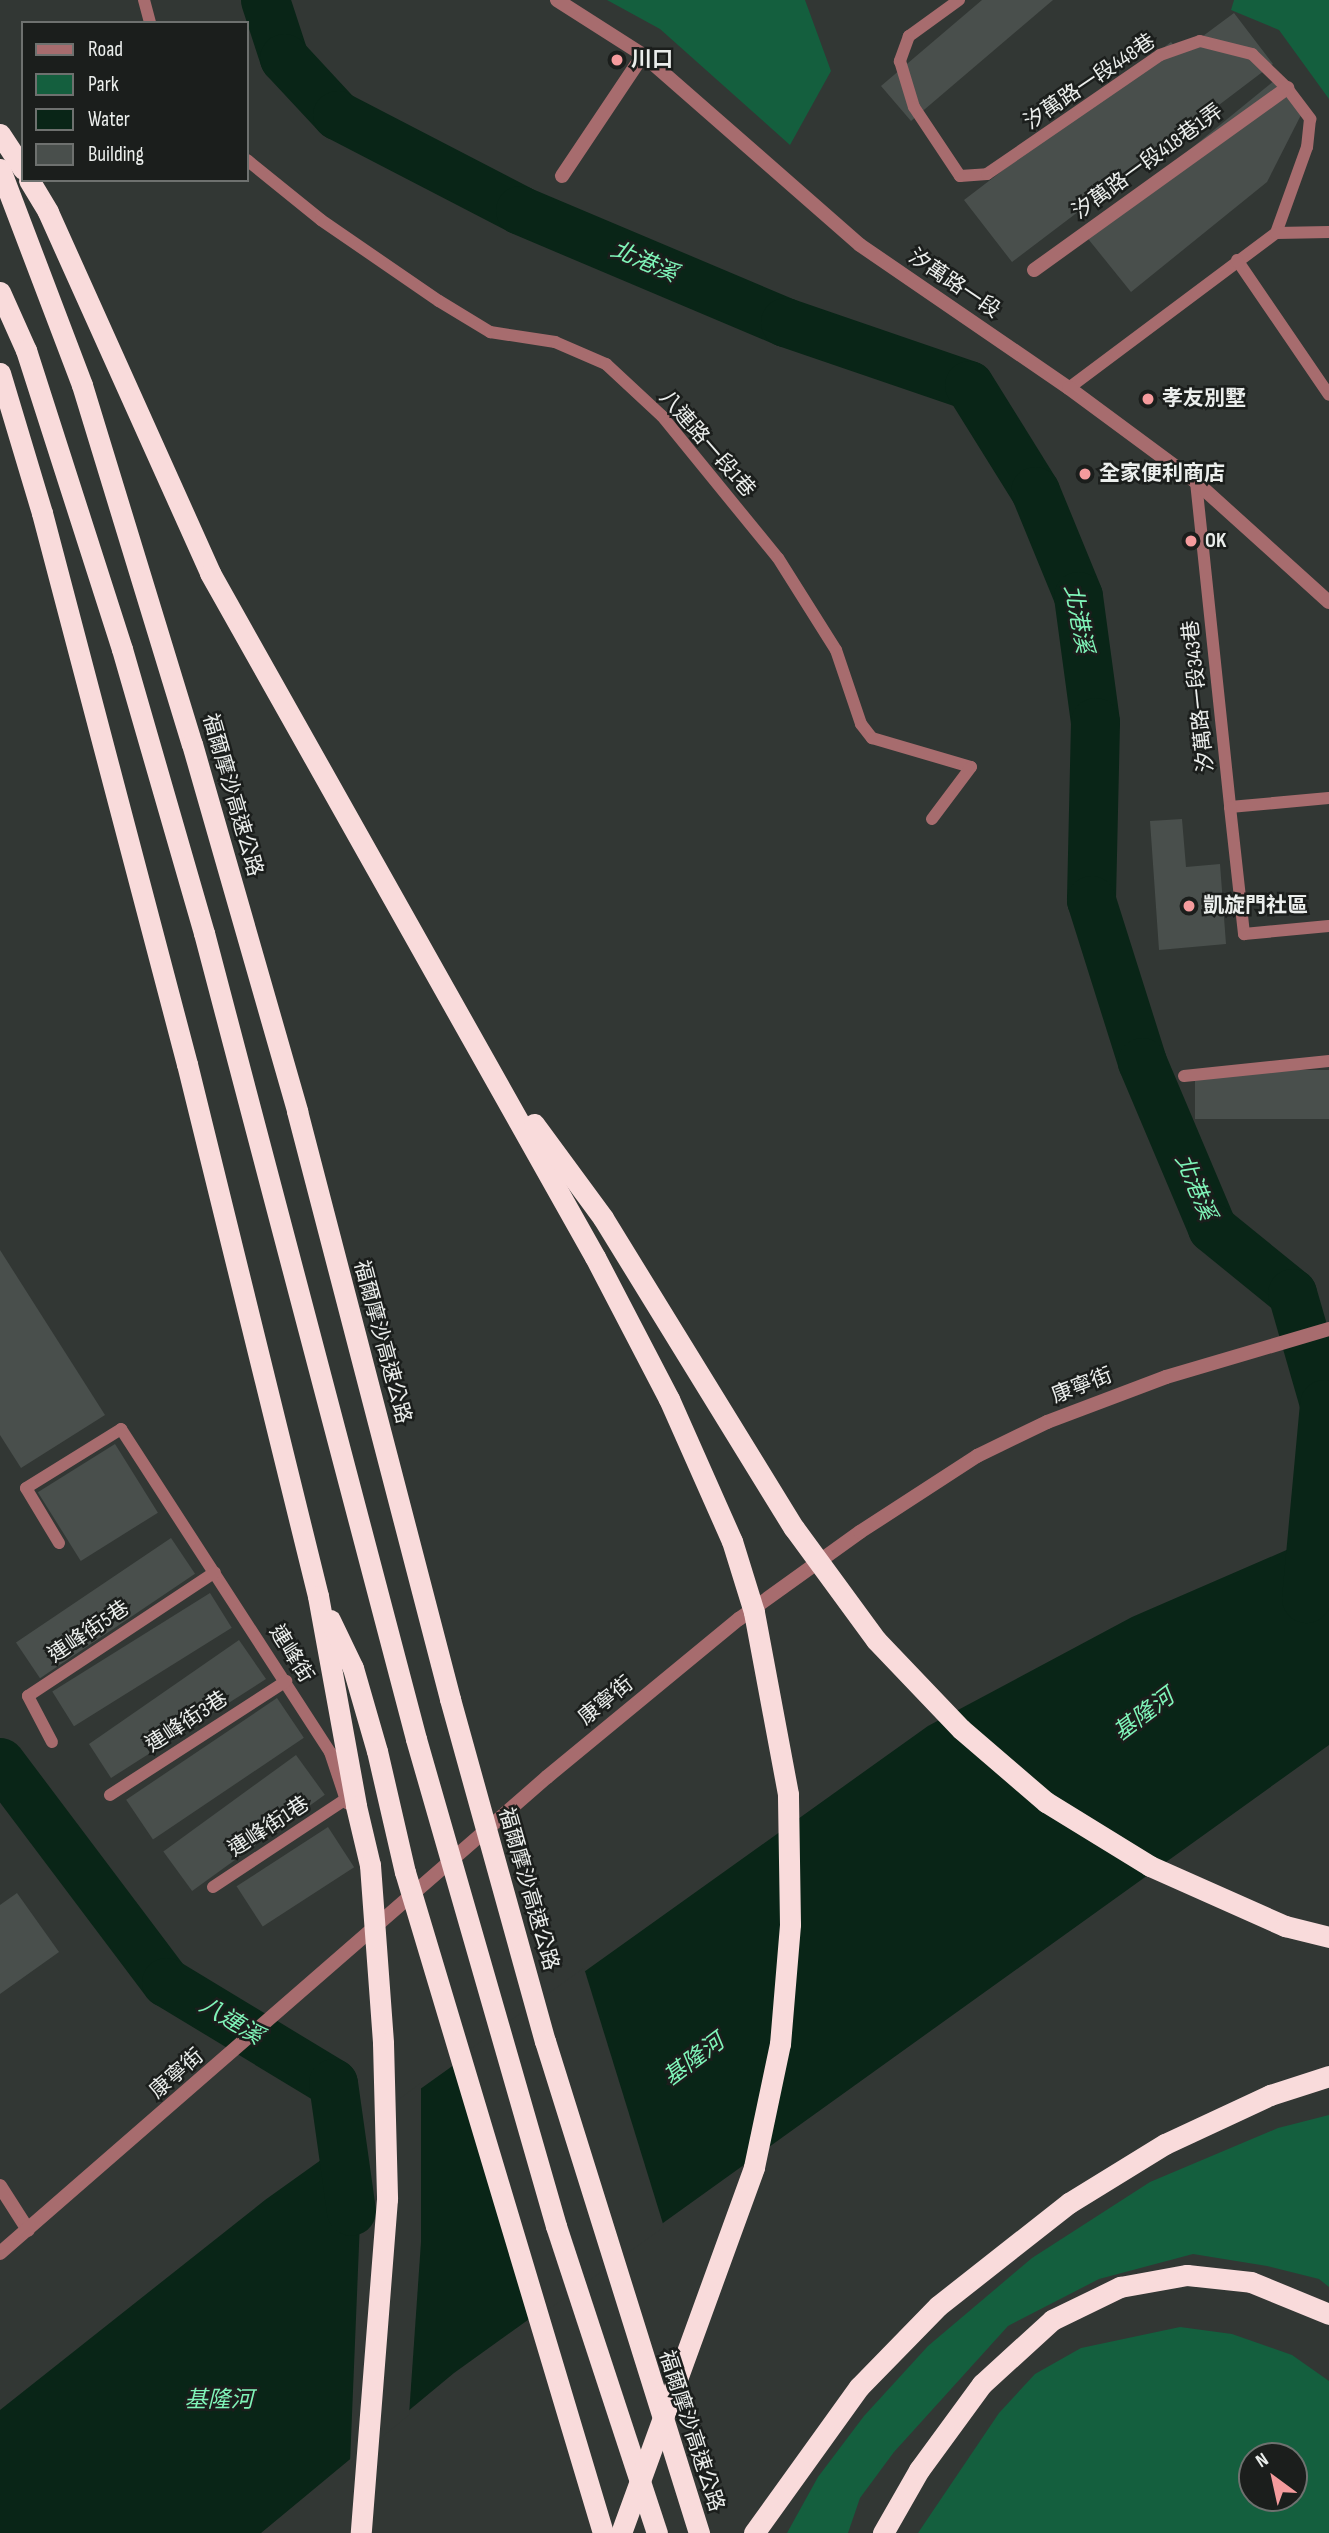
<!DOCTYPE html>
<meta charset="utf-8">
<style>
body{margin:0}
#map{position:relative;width:1329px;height:2533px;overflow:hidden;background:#323734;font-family:"Sofia Sans Condensed","Noto Sans TC",sans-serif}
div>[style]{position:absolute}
.green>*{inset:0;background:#145f3e}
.water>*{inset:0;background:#092517}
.pier>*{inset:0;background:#323734}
.river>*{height:49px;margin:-24.5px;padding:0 24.5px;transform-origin:24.5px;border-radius:24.5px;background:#092517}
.building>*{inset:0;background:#494f4c;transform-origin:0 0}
.service>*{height:12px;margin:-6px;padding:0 6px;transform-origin:6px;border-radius:6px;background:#a76c6e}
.pedestrian>*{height:14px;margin:-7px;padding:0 7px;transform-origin:7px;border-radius:7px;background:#a76c6e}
.minor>*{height:14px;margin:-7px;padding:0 7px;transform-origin:7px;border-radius:7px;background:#a76c6e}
.tertiary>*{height:14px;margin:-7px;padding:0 7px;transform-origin:7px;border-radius:7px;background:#a76c6e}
.motorway>*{height:21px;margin:-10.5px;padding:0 10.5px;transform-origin:10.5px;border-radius:10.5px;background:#f9dbdb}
.motorway-bridge>*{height:21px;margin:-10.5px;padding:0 10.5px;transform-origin:10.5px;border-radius:10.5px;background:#f9dbdb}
.dots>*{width:19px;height:19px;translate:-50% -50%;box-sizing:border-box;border:4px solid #1b1e1c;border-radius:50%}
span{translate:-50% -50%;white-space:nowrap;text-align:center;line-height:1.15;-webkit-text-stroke:5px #1b1e1c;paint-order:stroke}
.poi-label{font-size:21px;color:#ebeeec;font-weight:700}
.left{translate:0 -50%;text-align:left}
.street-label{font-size:21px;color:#ebeeec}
.water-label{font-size:23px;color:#7ff4b8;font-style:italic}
.legend{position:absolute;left:21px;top:21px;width:228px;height:161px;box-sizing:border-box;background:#1b1e1c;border:2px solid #6e716f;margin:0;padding:9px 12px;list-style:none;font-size:21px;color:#ebeeec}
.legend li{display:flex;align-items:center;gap:14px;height:35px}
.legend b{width:35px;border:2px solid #6e716f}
.north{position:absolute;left:1238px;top:2442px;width:70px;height:70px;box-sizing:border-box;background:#1b1e1c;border:2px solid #6e716f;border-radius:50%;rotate:327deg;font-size:19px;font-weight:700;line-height:28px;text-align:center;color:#ebeeec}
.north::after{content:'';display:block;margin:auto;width:24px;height:32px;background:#f59b9d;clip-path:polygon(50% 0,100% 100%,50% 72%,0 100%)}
</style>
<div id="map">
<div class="green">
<div style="clip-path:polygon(607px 0,805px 0,831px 71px,790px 145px,660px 29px)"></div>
<div style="clip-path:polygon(1234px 0,1329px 0,1329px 99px,1279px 30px,1231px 10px)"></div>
<div style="clip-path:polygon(1329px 2115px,1329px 2287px,1319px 2279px,1267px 2266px,1193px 2254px,1099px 2279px,1008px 2326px,894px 2452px,860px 2498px,848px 2533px,787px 2533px,818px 2477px,864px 2416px,928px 2346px,1032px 2258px,1150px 2182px,1278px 2128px)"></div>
<div style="clip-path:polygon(evenodd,1180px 2327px,1232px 2334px,1292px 2355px,1329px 2381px,1329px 2533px,918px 2533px,999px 2413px,1035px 2374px,1081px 2348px,1180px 2327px,1252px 2456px,1294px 2456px,1294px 2498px,1252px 2498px,1252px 2456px)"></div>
</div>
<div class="water">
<div style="clip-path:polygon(1329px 1543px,1329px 1745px,454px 2373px,261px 2533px,0 2533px,0 2410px,265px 2200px,928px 1726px,1132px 1617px,1298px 1545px)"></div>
</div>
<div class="pier">
<div style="clip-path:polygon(584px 1968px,664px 2227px,545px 2312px,469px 2050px)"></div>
<div style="clip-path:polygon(421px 2083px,421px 2242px,409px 2415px,350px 2463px,364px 2125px)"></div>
</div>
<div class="river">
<div style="left:265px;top:0;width:61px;rotate:71.9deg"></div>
<div style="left:284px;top:58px;width:78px;rotate:47.1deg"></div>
<div style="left:337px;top:115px;width:206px;rotate:27.4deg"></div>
<div style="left:520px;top:210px;width:288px;rotate:22.9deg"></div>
<div style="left:785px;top:322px;width:194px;rotate:18.9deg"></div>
<div style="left:969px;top:385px;width:125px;rotate:58.1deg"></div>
<div style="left:1035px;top:491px;width:113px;rotate:67.7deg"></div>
<div style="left:1078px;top:596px;width:127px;rotate:82.3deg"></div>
<div style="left:1095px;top:722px;width:178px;rotate:91.3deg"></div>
<div style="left:1091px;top:900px;width:170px;rotate:72.5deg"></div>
<div style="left:1142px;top:1062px;width:180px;rotate:67.1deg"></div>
<div style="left:1212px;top:1228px;width:103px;rotate:39.1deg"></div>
<div style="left:1292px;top:1293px;width:116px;rotate:73.9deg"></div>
<div style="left:1324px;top:1404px;width:195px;rotate:95.3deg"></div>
<div style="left:0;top:1762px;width:276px;rotate:53deg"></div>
<div style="left:166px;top:1982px;width:195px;rotate:31.2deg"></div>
<div style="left:333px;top:2083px;width:129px;rotate:82deg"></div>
</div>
<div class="building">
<div style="clip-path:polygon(982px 0,1053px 0,911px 121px,881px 86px)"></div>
<div style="clip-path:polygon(1234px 13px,1273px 64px,1012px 262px,964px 200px,1171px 42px,1180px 53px)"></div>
<div style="clip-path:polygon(1275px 80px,1301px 115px,1267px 182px,1131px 292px,1085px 235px)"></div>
<div style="clip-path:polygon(1182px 819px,1186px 867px,1220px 864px,1226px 944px,1159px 950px,1150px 821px)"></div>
<div style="left:1329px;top:1070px;width:49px;height:134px;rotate:90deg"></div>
<div style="clip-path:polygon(0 1250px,105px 1415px,21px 1468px,0 1435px)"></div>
<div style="left:115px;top:1444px;width:81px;height:91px;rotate:58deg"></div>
<div style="left:171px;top:1538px;width:43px;height:187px;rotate:56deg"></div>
<div style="left:210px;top:1593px;width:41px;height:186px;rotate:58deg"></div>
<div style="clip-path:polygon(239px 1640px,266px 1679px,111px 1778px,89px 1744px)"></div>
<div style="left:277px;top:1698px;width:48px;height:182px;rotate:56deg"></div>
<div style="left:296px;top:1755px;width:49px;height:164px;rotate:54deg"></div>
<div style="left:328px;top:1827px;width:48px;height:109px;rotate:57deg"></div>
<div style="clip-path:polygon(17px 1893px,59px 1952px,0 1994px,0 1905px)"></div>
</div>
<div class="service">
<div style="left:144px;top:0;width:24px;rotate:75deg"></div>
<div style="left:959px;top:0;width:62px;rotate:144.2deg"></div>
<div style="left:909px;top:36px;width:27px;rotate:110deg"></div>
<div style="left:900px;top:61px;width:48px;rotate:73.1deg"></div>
<div style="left:914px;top:107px;width:83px;rotate:56.3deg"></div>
<div style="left:960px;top:176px;width:27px;rotate:-4deg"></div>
<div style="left:987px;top:174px;width:210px;rotate:-34.5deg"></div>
<div style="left:1160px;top:55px;width:42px;rotate:-19.3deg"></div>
<div style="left:1200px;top:41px;width:54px;rotate:14deg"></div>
<div style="left:1252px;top:54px;width:49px;rotate:44.2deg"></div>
<div style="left:1287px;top:88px;width:39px;rotate:53deg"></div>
<div style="left:1310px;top:119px;width:28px;rotate:96deg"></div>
<div style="left:1307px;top:147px;width:91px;rotate:109.8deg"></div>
<div style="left:1276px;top:233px;width:259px;rotate:143.2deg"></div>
<div style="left:247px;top:160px;width:95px;rotate:39deg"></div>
<div style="left:321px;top:220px;width:143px;rotate:34.5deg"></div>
<div style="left:439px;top:301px;width:60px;rotate:31.3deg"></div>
<div style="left:490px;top:332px;width:66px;rotate:8.7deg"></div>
<div style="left:555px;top:342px;width:56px;rotate:23.3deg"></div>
<div style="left:606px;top:364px;width:76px;rotate:42.9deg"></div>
<div style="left:662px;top:416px;width:183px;rotate:50.8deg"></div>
<div style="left:778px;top:558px;width:109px;rotate:57.8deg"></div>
<div style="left:836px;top:650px;width:78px;rotate:71.3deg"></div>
<div style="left:861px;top:724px;width:18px;rotate:52deg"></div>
<div style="left:872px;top:738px;width:103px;rotate:16.3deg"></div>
<div style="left:971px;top:767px;width:65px;rotate:126.9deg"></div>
<div style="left:1276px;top:233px;width:53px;rotate:-1.1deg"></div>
<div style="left:1237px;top:260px;width:163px;rotate:55.7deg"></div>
<div style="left:1196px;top:482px;width:327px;rotate:84deg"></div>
<div style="left:1230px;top:807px;width:99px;rotate:-5.2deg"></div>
<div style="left:1230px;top:807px;width:128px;rotate:83.7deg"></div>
<div style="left:1244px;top:934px;width:85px;rotate:-5.4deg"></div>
<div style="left:1184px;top:1076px;width:146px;rotate:-5.9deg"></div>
<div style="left:59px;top:1543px;width:64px;rotate:-121deg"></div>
<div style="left:26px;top:1488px;width:112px;rotate:-31.8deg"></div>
<div style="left:121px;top:1429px;width:385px;rotate:57.1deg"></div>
<div style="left:330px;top:1752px;width:54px;rotate:71.6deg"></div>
<div style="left:52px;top:1742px;width:52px;rotate:-117.6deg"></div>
<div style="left:28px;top:1696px;width:224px;rotate:-33.5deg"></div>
<div style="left:110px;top:1795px;width:210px;rotate:-32.9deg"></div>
<div style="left:213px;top:1887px;width:159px;rotate:-33.5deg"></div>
</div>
<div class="pedestrian">
<div style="left:1034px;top:270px;width:312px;rotate:-35.7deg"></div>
</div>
<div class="minor">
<div style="left:562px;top:176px;width:146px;rotate:-56.2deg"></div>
<div style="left:0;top:2186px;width:52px;rotate:57.5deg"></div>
</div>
<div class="tertiary">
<div style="left:557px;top:0;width:102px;rotate:32.6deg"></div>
<div style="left:643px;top:55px;width:288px;rotate:41.2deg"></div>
<div style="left:860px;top:245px;width:253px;rotate:34.4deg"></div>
<div style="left:1069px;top:388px;width:158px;rotate:36.5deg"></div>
<div style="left:1196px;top:482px;width:179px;rotate:42.1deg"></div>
<div style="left:0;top:2253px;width:725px;rotate:-41.03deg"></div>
<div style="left:547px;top:1777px;width:249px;rotate:-39.5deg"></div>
<div style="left:739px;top:1619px;width:149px;rotate:-35.7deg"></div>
<div style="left:860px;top:1532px;width:140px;rotate:-33deg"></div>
<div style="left:977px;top:1456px;width:78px;rotate:-25.9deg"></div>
<div style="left:1047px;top:1422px;width:127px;rotate:-20.7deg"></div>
<div style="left:1166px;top:1377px;width:170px;rotate:-16.4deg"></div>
</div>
<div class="motorway">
<div style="left:0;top:134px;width:42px;rotate:56.7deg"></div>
<div style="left:0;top:169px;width:231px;rotate:69.2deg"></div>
<div style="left:82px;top:385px;width:375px;rotate:73deg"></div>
<div style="left:192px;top:744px;width:382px;rotate:74deg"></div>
<div style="left:297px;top:1111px;width:608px;rotate:75.41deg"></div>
<div style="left:29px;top:180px;width:37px;rotate:59deg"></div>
<div style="left:48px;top:212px;width:396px;rotate:65.8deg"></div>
<div style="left:210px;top:573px;width:785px;rotate:60.63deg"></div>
<div style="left:595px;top:1257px;width:160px;rotate:62.5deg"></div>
<div style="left:669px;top:1399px;width:155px;rotate:66.1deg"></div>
<div style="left:0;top:292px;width:64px;rotate:65.9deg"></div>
<div style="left:26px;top:350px;width:314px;rotate:72.2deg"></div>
<div style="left:122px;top:649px;width:296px;rotate:73.9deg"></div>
<div style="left:204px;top:933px;width:833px;rotate:75.26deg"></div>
<div style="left:0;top:373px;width:146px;rotate:73.3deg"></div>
<div style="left:42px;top:513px;width:570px;rotate:75.26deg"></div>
<div style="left:187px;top:1064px;width:548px;rotate:76.17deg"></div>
<div style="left:318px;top:1596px;width:213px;rotate:79.7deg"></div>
<div style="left:534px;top:1124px;width:117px;rotate:53.7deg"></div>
<div style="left:603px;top:1218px;width:364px;rotate:58.4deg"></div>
<div style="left:330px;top:1620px;width:53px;rotate:64.4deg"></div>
<div style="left:353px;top:1668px;width:86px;rotate:73.9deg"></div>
<div style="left:754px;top:2533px;width:180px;rotate:-54.3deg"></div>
<div style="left:859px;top:2387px;width:113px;rotate:-45.7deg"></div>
<div style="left:938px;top:2306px;width:167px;rotate:-38.2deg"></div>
<div style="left:1069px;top:2203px;width:113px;rotate:-31.6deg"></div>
<div style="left:1165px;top:2144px;width:116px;rotate:-25deg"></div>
<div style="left:1270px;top:2095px;width:62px;rotate:-17.9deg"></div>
<div style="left:883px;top:2533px;width:73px;rotate:-60.3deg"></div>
<div style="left:919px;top:2470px;width:107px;rotate:-53.8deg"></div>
<div style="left:982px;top:2384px;width:95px;rotate:-42.4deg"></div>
<div style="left:1052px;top:2320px;width:76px;rotate:-25.9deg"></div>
<div style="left:1120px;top:2287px;width:68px;rotate:-10.2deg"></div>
<div style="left:1187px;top:2275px;width:64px;rotate:6.2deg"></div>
<div style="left:1251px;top:2282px;width:84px;rotate:22.3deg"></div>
</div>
<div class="motorway-bridge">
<div style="left:794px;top:1528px;width:139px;rotate:53.8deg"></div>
<div style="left:876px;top:1640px;width:123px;rotate:46.3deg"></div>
<div style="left:961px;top:1729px;width:112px;rotate:40.7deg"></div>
<div style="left:1046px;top:1802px;width:122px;rotate:31.6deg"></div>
<div style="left:1150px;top:1866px;width:148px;rotate:24deg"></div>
<div style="left:1285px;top:1926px;width:45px;rotate:14deg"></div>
<div style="left:450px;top:1699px;width:355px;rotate:74.5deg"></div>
<div style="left:545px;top:2041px;width:516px;rotate:72.62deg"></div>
<div style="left:416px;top:1739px;width:507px;rotate:73.96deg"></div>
<div style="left:556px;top:2226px;width:323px;rotate:71.8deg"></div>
<div style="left:377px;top:1751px;width:124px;rotate:77deg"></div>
<div style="left:405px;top:1872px;width:690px;rotate:73.32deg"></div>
<div style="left:356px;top:1806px;width:61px;rotate:76.7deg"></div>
<div style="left:370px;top:1865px;width:178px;rotate:85.8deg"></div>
<div style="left:383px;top:2043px;width:156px;rotate:88.5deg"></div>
<div style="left:387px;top:2199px;width:335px;rotate:94.5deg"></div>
<div style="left:621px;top:2533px;width:389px;rotate:-70deg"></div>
<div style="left:754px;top:2167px;width:126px;rotate:-78.1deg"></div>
<div style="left:780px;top:2044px;width:120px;rotate:-85.2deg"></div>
<div style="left:790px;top:1924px;width:130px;rotate:-90.9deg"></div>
<div style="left:788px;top:1794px;width:185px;rotate:-100.6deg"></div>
<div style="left:754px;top:1612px;width:74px;rotate:-107.2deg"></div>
</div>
<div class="dots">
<div style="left:617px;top:60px;background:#f59b9d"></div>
<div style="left:1148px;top:399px;background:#f59b9d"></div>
<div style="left:1085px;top:474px;background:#f59b9d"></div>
<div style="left:1191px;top:541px;background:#f59b9d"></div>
<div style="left:1189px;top:906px;background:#f59b9d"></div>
</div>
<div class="poi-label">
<span class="left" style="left:631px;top:60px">川口</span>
<span class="left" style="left:1162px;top:399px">孝友別墅</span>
<span class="left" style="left:1099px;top:474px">全家便利商店</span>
<span class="left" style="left:1205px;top:541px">OK</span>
<span class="left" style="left:1203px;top:906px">凱旋門社區</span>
</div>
<div class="street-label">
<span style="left:1090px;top:82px;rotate:-34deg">汐萬路一段448巷</span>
<span style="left:1148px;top:162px;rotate:-36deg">汐萬路一段418巷1弄</span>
<span style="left:954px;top:284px;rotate:34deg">汐萬路一段</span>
<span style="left:707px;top:444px;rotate:49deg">八連路一段1巷</span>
<span style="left:1199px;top:696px;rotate:-96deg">汐萬路一段343巷</span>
<span style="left:232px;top:795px;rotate:74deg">福爾摩沙高速公路</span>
<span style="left:382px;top:1342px;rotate:75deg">福爾摩沙高速公路</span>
<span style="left:1082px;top:1386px;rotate:-21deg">康寧街</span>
<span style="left:89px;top:1632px;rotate:-34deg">連峰街5巷</span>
<span style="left:291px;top:1654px;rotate:58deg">連峰街</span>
<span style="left:606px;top:1701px;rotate:-39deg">康寧街</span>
<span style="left:187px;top:1722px;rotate:-33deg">連峰街3巷</span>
<span style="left:269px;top:1827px;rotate:-33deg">連峰街1巷</span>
<span style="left:528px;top:1889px;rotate:74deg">福爾摩沙高速公路</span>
<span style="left:177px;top:2074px;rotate:-41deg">康寧街</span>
<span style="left:691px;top:2431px;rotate:72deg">福爾摩沙高速公路</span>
</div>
<div class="water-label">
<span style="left:644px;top:262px;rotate:23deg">北港溪</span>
<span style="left:1078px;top:619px;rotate:79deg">北港溪</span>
<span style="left:1195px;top:1187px;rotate:67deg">北港溪</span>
<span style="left:1144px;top:1715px;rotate:-37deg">基隆河</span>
<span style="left:231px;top:2021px;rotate:31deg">八連溪</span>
<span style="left:694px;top:2060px;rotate:-37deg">基隆河</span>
<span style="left:219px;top:2400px">基隆河</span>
</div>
<ul class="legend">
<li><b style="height:9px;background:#a76c6e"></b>Road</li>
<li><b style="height:19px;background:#145f3e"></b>Park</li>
<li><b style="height:19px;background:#092517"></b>Water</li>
<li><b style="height:19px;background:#494f4c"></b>Building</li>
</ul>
<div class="north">N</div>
</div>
